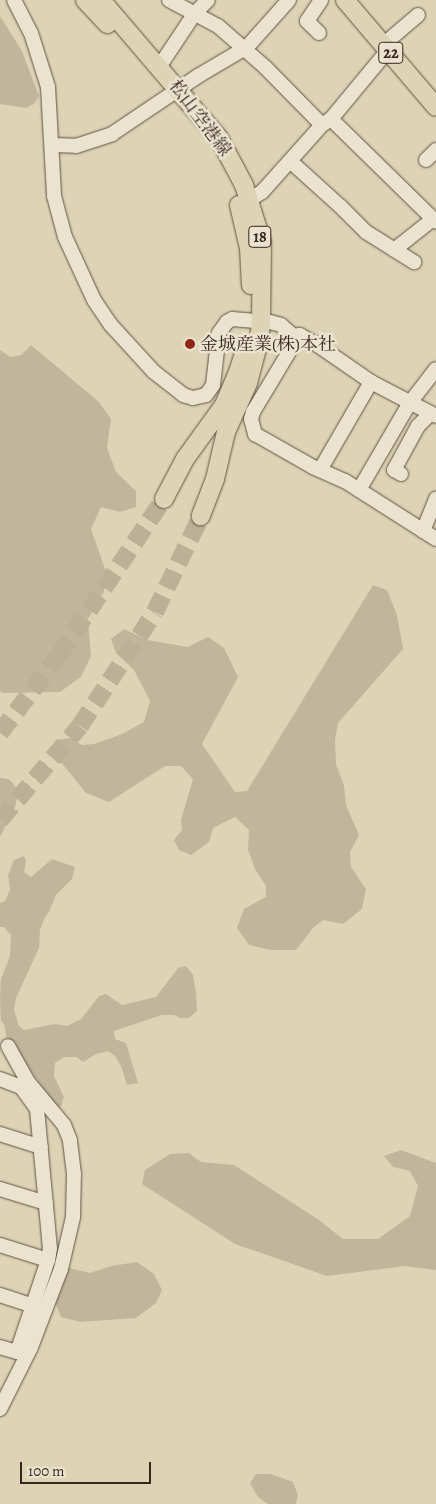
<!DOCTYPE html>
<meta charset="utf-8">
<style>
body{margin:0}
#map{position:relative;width:436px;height:1504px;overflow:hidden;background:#ddd4b5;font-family:Alegreya,"Noto Serif JP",serif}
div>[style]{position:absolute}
.green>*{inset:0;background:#c1b69c}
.major-tunnel>*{height:18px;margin-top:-9px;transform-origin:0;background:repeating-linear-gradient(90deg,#bcb197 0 18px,transparent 0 27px)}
.roads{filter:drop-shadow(0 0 1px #635244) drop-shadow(0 0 1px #635244)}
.minor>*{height:14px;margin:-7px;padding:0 7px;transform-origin:7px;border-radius:7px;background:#e9e3cf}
.major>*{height:18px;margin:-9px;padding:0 9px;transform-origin:9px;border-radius:9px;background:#ddd4b5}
.dots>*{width:14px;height:14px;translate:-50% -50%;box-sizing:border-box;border:2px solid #e9e3cf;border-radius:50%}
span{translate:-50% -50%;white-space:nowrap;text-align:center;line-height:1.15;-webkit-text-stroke:5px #e9e3cf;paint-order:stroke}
.shield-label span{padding:1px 4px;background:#e9e3cf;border:1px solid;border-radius:4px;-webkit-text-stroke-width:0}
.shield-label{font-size:16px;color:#3a261f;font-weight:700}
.street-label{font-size:18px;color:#3a261f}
.poi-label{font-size:18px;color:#3a261f}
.left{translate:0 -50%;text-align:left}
.scale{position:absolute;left:20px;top:1462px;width:131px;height:22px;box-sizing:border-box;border:2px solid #3a261f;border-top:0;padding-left:6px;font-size:15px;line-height:18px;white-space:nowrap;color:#3a261f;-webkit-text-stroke:4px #e9e3cf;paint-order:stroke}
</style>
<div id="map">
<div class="green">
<div style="clip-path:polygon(0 16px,22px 51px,39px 96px,34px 104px,26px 108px,0 104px)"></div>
<div style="clip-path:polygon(31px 345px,99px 402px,111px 419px,107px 448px,116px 472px,136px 491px,136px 507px,120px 512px,101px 507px,91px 529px,105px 569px,104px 592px,88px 619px,91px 656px,81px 677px,60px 692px,3px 693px,0 691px,0 350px,10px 357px,21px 355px)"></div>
<div style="clip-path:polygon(373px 585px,387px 590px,397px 615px,403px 649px,338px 723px,335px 740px,336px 764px,344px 786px,346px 805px,359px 835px,350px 852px,351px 867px,366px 889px,362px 909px,343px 924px,323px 920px,313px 928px,296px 950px,271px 950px,249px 945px,237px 928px,244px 909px,266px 897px,266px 886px,255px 869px,248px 850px,249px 830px,235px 817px,213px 828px,209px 842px,191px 855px,179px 850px,174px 840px,182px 830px,181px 820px,193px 779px,181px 766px,165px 766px,109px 802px,86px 793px,60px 761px,54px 749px,56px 740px,70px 738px,82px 745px,94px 744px,122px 734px,144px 722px,150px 701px,134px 670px,116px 653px,111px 639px,124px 629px,147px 640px,188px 647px,208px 637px,224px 648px,238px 677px,202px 744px,235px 792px,247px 791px)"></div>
<div style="clip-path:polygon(0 778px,9px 779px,19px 791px,15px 807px,0 837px)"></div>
<div style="clip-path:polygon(24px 856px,26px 861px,24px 872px,31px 877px,52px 859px,75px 867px,72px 879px,56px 895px,49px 912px,45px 917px,40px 930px,39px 948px,16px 998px,14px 1010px,19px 1026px,24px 1030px,55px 1024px,67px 1026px,81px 1019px,99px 996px,106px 994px,122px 1005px,156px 997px,178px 968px,186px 966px,193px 975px,196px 992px,197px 1011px,189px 1018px,180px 1018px,174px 1015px,162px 1015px,114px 1031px,115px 1039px,126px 1043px,138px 1083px,127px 1085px,121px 1066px,115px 1056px,108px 1051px,96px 1054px,83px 1062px,76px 1057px,64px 1057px,55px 1063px,54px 1076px,64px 1097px,61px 1107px,57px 1107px,27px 1066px,8px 1046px,4px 1024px,1px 1021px,0 999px,1px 979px,10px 956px,11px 935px,4px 927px,0 927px,0 903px,5px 901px,10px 890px,8px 875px,14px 860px)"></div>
<div style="clip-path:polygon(401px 1150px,436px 1163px,436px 1270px,405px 1266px,327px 1276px,235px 1244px,142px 1184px,145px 1170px,170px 1154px,189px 1153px,201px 1162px,234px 1165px,319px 1220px,343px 1239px,378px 1239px,410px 1216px,418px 1186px,410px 1171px,393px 1167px,384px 1156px)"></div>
<div style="clip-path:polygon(137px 1262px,154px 1274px,162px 1290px,156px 1303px,136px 1318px,80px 1322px,61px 1317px,55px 1301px,69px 1268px,90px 1273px,111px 1266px)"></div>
<div style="clip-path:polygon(256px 1474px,271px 1474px,293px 1482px,298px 1495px,296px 1504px,268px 1504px,258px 1497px,250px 1483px)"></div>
</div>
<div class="major-tunnel">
<div style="left:0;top:733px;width:98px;rotate:-52.9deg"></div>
<div style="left:59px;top:655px;width:188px;rotate:-56.1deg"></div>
<div style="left:0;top:820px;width:123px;rotate:-49.6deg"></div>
<div style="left:80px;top:726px;width:136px;rotate:-56.7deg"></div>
<div style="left:155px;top:612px;width:106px;rotate:-64.4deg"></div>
</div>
<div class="roads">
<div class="minor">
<div style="left:14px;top:0;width:37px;rotate:63deg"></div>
<div style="left:31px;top:33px;width:57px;rotate:72.5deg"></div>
<div style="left:48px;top:87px;width:109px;rotate:86.8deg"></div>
<div style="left:54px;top:196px;width:42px;rotate:75deg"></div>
<div style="left:65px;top:237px;width:69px;rotate:65.3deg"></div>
<div style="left:94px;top:300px;width:29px;rotate:56deg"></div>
<div style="left:110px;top:324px;width:65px;rotate:47.5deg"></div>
<div style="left:154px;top:372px;width:37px;rotate:38deg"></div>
<div style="left:183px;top:395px;width:10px;rotate:17deg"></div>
<div style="left:193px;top:398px;width:13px;rotate:-13deg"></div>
<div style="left:206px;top:395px;width:12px;rotate:-55deg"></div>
<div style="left:213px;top:385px;width:52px;rotate:-83.4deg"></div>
<div style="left:219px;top:333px;width:14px;rotate:-54deg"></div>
<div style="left:227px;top:322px;width:6px;rotate:-31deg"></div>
<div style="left:232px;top:319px;width:38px;rotate:5deg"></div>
<div style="left:270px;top:322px;width:11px;rotate:15deg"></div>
<div style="left:281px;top:325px;width:12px;rotate:42deg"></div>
<div style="left:290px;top:333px;width:14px;rotate:82deg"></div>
<div style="left:292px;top:347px;width:76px;rotate:121deg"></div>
<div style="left:253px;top:412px;width:7px;rotate:106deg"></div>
<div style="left:251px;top:419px;width:16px;rotate:75deg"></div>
<div style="left:255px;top:434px;width:67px;rotate:29.6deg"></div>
<div style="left:313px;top:467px;width:35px;rotate:24deg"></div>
<div style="left:345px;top:481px;width:108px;rotate:32.5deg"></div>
<div style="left:169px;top:0;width:55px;rotate:28deg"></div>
<div style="left:218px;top:26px;width:62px;rotate:41.1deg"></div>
<div style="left:265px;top:67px;width:81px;rotate:45.5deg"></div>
<div style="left:319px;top:33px;width:17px;rotate:-135deg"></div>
<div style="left:307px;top:21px;width:25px;rotate:-56deg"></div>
<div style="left:383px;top:45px;width:46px;rotate:-40.6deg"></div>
<div style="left:159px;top:67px;width:65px;rotate:-56.3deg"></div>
<div style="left:195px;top:13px;width:18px;rotate:-45deg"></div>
<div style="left:331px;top:119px;width:147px;rotate:44.4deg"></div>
<div style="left:52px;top:145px;width:24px;rotate:2deg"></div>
<div style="left:76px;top:146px;width:38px;rotate:-18deg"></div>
<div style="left:112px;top:134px;width:104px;rotate:-34deg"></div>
<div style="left:198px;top:76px;width:57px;rotate:-30.6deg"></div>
<div style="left:247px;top:47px;width:63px;rotate:-48.2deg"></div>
<div style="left:426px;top:160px;width:14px;rotate:-45deg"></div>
<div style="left:290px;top:161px;width:67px;rotate:42deg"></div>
<div style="left:340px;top:206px;width:37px;rotate:45deg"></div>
<div style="left:366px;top:232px;width:57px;rotate:32deg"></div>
<div style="left:249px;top:200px;width:15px;rotate:-32deg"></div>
<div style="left:262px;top:192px;width:90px;rotate:-48.2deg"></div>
<div style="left:322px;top:125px;width:11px;rotate:-34deg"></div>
<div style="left:331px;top:119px;width:89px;rotate:-50.4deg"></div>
<div style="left:394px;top:250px;width:50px;rotate:-38.5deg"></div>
<div style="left:291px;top:336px;width:9px;rotate:-6deg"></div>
<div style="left:300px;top:335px;width:22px;rotate:30deg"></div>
<div style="left:319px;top:346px;width:63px;rotate:34.7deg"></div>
<div style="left:371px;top:382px;width:73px;rotate:27.6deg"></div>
<div style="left:320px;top:470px;width:102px;rotate:-59.9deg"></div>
<div style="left:401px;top:474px;width:8px;rotate:-150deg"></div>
<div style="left:394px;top:470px;width:50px;rotate:-61.4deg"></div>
<div style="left:418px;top:426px;width:17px;rotate:-45deg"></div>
<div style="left:359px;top:490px;width:99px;rotate:-59.8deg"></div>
<div style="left:409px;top:404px;width:44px;rotate:-52.4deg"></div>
<div style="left:423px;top:531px;width:35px;rotate:-68deg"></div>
<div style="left:0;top:1079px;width:22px;rotate:21deg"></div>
<div style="left:21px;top:1087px;width:27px;rotate:54deg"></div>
<div style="left:37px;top:1109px;width:140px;rotate:84.7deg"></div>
<div style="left:50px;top:1248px;width:12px;rotate:99deg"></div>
<div style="left:48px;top:1260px;width:97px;rotate:108.6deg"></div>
<div style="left:17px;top:1352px;width:18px;rotate:-164deg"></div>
<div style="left:0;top:1134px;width:43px;rotate:17.6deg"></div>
<div style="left:0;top:1189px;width:48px;rotate:16.9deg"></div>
<div style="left:0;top:1245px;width:50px;rotate:17.4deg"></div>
<div style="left:0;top:1295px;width:35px;rotate:18deg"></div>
<div style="left:0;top:1409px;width:69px;rotate:-63.4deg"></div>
<div style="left:31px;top:1347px;width:84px;rotate:-69deg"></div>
<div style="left:61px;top:1269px;width:53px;rotate:-77deg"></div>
<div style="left:73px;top:1217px;width:43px;rotate:-88.7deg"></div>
<div style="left:74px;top:1174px;width:34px;rotate:-97deg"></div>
<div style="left:70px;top:1140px;width:16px;rotate:-112deg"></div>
<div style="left:64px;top:1125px;width:56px;rotate:-129.9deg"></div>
<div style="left:28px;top:1082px;width:41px;rotate:-119.1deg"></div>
</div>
<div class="major">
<div style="left:85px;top:0;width:33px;rotate:47deg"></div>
<div style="left:101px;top:0;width:182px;rotate:49.5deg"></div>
<div style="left:219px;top:138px;width:53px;rotate:62deg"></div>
<div style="left:244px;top:185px;width:60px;rotate:72.5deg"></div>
<div style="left:262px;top:242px;width:80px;rotate:90.7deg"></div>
<div style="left:261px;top:322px;width:19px;rotate:96deg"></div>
<div style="left:259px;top:341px;width:43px;rotate:104.7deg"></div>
<div style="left:248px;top:383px;width:54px;rotate:114.2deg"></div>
<div style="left:226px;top:432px;width:48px;rotate:103.2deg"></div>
<div style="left:215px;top:479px;width:40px;rotate:111deg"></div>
<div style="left:345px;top:0;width:140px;rotate:49.6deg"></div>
<div style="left:239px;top:205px;width:44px;rotate:76.9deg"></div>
<div style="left:249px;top:248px;width:37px;rotate:87deg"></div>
<div style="left:164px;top:499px;width:45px;rotate:-62.3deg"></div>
<div style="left:185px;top:459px;width:67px;rotate:-54.2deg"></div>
<div style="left:224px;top:405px;width:33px;rotate:-67deg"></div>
<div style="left:237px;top:375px;width:23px;rotate:-72deg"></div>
</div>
</div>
<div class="dots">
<div style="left:190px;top:344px;background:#8f2418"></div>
</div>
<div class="shield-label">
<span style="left:391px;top:53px">22</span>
<span style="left:260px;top:237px">18</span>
</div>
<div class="street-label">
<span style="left:200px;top:118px;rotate:53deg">松山空港線</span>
</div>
<div class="poi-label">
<span class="left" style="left:200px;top:344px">金城産業(株)本社</span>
</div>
<div class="scale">100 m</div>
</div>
